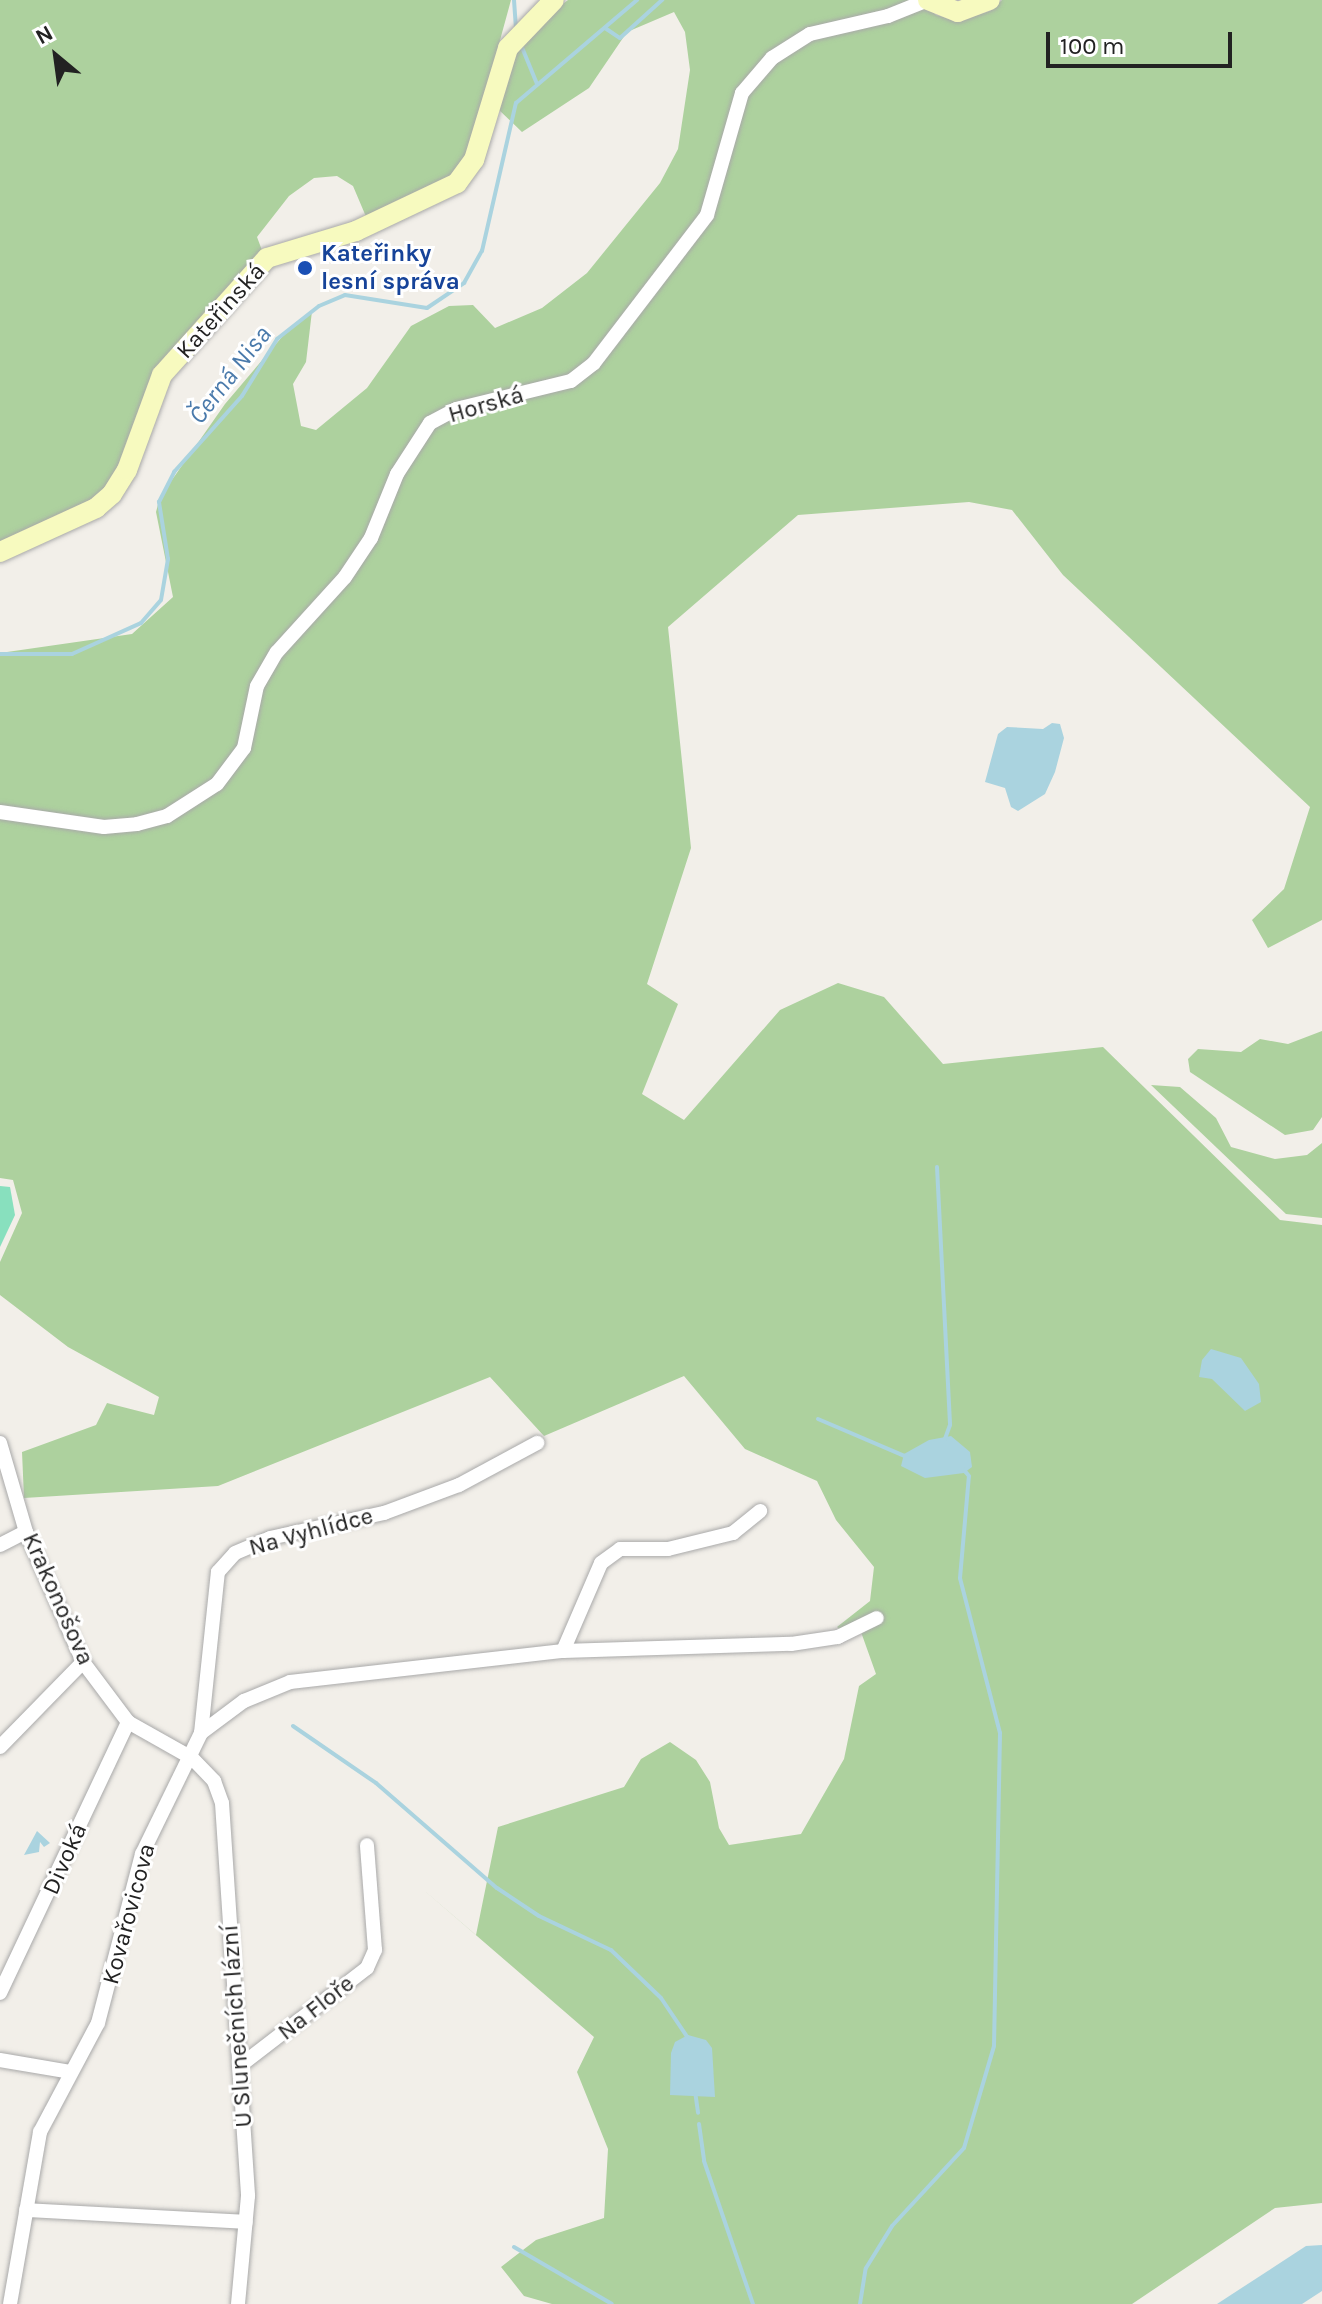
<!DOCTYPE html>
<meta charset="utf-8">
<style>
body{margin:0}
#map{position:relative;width:1322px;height:2304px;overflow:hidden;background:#f2efe9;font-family:Karla,sans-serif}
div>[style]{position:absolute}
.forest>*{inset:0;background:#add19e}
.pitch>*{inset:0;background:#88e0be}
.water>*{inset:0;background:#aad3df}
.stream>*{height:4px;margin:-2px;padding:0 2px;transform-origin:2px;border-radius:2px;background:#aad3df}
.roads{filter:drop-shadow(0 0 2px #a9a9a9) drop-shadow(0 0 2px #a9a9a9)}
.street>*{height:14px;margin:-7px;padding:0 7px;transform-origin:7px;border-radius:7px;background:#fff}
.secondary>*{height:20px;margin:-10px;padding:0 10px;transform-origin:10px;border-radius:10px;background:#f7fabf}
.dots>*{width:22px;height:22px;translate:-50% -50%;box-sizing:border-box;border:4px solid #fff;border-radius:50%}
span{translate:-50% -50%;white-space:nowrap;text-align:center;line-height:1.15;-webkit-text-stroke:6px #fff;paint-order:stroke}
.transit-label{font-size:24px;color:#164399;font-weight:700}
.left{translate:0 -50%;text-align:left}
.street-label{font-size:24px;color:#222}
.water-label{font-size:26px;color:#4a7aab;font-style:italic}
.north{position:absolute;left:16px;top:16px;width:80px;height:80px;-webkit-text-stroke:6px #fff;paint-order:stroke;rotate:331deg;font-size:22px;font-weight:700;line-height:32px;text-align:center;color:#222}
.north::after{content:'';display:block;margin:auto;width:28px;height:36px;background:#222;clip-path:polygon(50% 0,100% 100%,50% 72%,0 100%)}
.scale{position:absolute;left:1046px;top:32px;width:186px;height:36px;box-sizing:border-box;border:4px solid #222;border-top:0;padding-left:10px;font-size:24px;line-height:28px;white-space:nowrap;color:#222;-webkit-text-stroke:6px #fff;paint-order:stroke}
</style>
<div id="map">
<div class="forest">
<div style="clip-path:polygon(0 0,511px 0,468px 157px,452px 178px,367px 219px,353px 186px,337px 176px,314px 178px,289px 196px,257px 237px,263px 253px,156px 371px,121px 467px,93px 502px,0 545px)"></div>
<div style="clip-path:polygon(568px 0,919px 0,936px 15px,958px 21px,990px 11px,1002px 0,1322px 0,1322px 920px,1268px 948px,1252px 920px,1284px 889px,1310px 807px,1063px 575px,1012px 510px,969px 502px,798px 515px,668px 627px,691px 848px,647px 984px,678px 1004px,642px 1094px,684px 1120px,780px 1010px,838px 983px,884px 997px,943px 1064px,1103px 1047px,1280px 1220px,1322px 1225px,1322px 2203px,1275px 2208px,1132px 2304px,552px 2304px,524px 2296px,501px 2267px,536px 2240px,604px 2218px,608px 2149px,577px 2072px,594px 2037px,412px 1880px,476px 1935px,498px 1827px,624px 1787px,641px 1759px,670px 1742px,696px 1760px,710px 1782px,719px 1828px,729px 1845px,801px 1834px,844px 1759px,859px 1686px,876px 1674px,861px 1632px,845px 1634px,837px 1627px,870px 1601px,874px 1567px,836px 1520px,817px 1481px,745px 1449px,684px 1376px,544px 1436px,490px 1377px,218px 1486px,24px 1498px,22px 1452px,96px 1425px,107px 1403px,154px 1415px,159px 1397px,68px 1347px,0 1295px,0 1262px,22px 1213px,13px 1180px,0 1178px,0 653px,132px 634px,173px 597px,156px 512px,160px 497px,225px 404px,287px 331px,312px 311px,306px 362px,293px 384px,301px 426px,316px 430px,367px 388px,411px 326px,449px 306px,473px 305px,495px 328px,542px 308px,587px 273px,660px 183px,678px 149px,690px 70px,685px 32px,674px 12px,627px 32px,589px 88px,522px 132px,498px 109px,515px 52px,543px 19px)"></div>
<div style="clip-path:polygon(1322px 1031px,1322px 1117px,1313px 1130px,1285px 1135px,1190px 1072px,1188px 1059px,1198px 1049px,1241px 1052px,1260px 1039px,1288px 1044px)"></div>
<div style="clip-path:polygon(1151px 1085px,1180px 1087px,1216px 1118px,1231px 1147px,1275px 1159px,1307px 1155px,1322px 1143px,1322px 1218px,1286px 1214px)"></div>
</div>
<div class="pitch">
<div style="clip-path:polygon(0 1186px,10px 1187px,15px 1215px,0 1247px)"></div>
</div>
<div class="water">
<div style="clip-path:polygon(1052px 723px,1060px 724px,1064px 738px,1055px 772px,1045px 794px,1018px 811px,1011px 807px,1005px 788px,985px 782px,998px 734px,1007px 727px,1043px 729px)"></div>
<div style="clip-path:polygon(1211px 1349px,1241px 1358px,1259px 1384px,1261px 1402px,1245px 1411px,1212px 1379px,1199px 1377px,1202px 1360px)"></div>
<div style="clip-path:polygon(951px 1436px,970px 1452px,972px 1467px,964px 1473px,925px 1478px,901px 1466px,904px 1454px,929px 1440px)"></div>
<div style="clip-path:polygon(37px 1831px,50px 1843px,44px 1847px,40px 1842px,39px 1852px,24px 1855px)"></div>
<div style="clip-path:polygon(688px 2035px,706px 2040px,712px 2048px,715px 2097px,670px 2095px,671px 2053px,675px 2042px)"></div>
<div style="clip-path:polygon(1322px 2245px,1322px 2291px,1302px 2304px,1217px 2304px,1306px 2246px)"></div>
</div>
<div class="stream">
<div style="left:514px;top:0;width:30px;rotate:86deg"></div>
<div style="left:605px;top:28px;width:18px;rotate:34deg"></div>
<div style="left:620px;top:38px;width:57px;rotate:-42.1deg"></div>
<div style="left:521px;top:45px;width:42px;rotate:67.7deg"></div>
<div style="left:0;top:654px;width:72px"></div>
<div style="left:72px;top:654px;width:76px;rotate:-24.2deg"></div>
<div style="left:141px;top:623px;width:30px;rotate:-49deg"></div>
<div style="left:161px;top:600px;width:42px;rotate:-80.3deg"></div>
<div style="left:168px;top:559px;width:58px;rotate:-99deg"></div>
<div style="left:159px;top:502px;width:34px;rotate:-63deg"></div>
<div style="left:174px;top:472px;width:102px;rotate:-48.2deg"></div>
<div style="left:242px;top:396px;width:67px;rotate:-58.4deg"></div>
<div style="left:277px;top:339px;width:53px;rotate:-38.2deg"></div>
<div style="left:319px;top:306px;width:28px;rotate:-23deg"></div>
<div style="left:345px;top:295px;width:83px;rotate:9deg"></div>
<div style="left:427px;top:308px;width:45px;rotate:-34deg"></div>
<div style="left:464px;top:283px;width:37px;rotate:-61deg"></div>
<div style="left:482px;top:251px;width:152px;rotate:-77.1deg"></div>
<div style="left:516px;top:103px;width:159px;rotate:-40.4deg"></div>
<div style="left:937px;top:1167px;width:258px;rotate:87.1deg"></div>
<div style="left:950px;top:1425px;width:15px;rotate:110deg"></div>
<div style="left:818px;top:1419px;width:97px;rotate:23.1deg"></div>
<div style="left:293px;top:1726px;width:101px;rotate:34.5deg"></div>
<div style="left:376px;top:1783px;width:160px;rotate:41deg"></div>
<div style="left:497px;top:1888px;width:50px;rotate:33.7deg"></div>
<div style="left:539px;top:1916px;width:80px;rotate:25.3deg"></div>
<div style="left:611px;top:1950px;width:69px;rotate:43.8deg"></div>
<div style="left:661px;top:1998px;width:48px;rotate:56deg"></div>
<div style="left:695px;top:2091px;width:22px;rotate:82deg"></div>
<div style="left:699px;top:2124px;width:37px;rotate:82deg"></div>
<div style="left:704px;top:2161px;width:151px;rotate:71.1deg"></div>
<div style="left:514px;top:2247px;width:113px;rotate:30.2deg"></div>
<div style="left:860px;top:2304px;width:36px;rotate:-81deg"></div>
<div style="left:866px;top:2268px;width:49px;rotate:-58.2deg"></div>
<div style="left:892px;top:2226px;width:106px;rotate:-47.3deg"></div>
<div style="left:964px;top:2148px;width:106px;rotate:-73.6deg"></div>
<div style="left:994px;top:2046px;width:313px;rotate:-88.9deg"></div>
<div style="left:1000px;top:1733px;width:160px;rotate:-104.5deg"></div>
<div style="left:960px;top:1578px;width:102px;rotate:-85deg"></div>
<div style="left:969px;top:1476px;width:8px;rotate:-130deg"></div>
</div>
<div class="roads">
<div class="street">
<div style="left:0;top:812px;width:105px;rotate:8.2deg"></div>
<div style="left:104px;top:827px;width:33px;rotate:-5deg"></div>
<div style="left:137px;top:824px;width:31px;rotate:-15deg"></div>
<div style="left:167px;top:816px;width:59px;rotate:-32.6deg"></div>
<div style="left:217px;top:784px;width:45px;rotate:-53.1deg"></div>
<div style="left:244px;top:748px;width:63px;rotate:-78.2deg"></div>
<div style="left:257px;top:686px;width:39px;rotate:-60deg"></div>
<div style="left:277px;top:652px;width:101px;rotate:-47.8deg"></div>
<div style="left:345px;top:577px;width:47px;rotate:-56.3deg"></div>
<div style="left:371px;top:538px;width:69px;rotate:-67.9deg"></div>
<div style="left:397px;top:474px;width:61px;rotate:-57.1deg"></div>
<div style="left:430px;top:423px;width:30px;rotate:-28deg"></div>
<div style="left:456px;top:409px;width:118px;rotate:-13.7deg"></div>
<div style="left:571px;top:381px;width:29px;rotate:-38deg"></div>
<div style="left:594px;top:363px;width:186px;rotate:-52.6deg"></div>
<div style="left:707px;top:215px;width:127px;rotate:-74deg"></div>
<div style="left:742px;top:93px;width:46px;rotate:-49.4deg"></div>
<div style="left:772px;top:58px;width:45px;rotate:-32.3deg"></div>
<div style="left:810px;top:34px;width:80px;rotate:-13deg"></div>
<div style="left:888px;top:16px;width:43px;rotate:-21.8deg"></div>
<div style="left:0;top:1443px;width:93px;rotate:73.7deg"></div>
<div style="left:26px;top:1532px;width:142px;rotate:66.3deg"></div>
<div style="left:83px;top:1662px;width:75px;rotate:53.1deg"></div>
<div style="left:128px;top:1722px;width:73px;rotate:29.4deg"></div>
<div style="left:192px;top:1758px;width:32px;rotate:46deg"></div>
<div style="left:214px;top:1781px;width:23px;rotate:70deg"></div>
<div style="left:222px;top:1803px;width:394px;rotate:86.2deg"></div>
<div style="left:248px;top:2196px;width:108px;rotate:95.3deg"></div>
<div style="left:0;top:1545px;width:29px;rotate:-27deg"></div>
<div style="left:563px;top:1651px;width:96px;rotate:-66.6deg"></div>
<div style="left:601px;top:1563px;width:24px;rotate:-36deg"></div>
<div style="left:620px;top:1549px;width:48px"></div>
<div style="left:668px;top:1549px;width:67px;rotate:-13.8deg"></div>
<div style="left:733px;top:1533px;width:35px;rotate:-39deg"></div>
<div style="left:201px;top:1733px;width:54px;rotate:-36.7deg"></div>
<div style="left:244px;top:1701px;width:50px;rotate:-22.4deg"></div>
<div style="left:290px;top:1682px;width:275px;rotate:-6.5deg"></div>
<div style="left:563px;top:1651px;width:228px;rotate:-1.8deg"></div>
<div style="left:791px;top:1644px;width:48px;rotate:-8.5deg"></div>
<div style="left:838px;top:1637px;width:43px;rotate:-26deg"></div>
<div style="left:0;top:1747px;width:119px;rotate:-45.7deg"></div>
<div style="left:0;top:1993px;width:300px;rotate:-64.7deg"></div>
<div style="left:0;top:2060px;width:71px;rotate:9.7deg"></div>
<div style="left:241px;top:2065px;width:159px;rotate:-37.6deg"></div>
<div style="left:367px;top:1968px;width:20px;rotate:-66deg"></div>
<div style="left:375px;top:1950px;width:105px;rotate:-94.4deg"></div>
<div style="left:26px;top:2210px;width:220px;rotate:3.1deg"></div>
<div style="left:10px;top:2304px;width:175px;rotate:-80.1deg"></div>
<div style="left:40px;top:2132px;width:123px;rotate:-62deg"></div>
<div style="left:98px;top:2023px;width:175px;rotate:-75.4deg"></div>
<div style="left:142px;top:1854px;width:135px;rotate:-64deg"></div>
<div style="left:201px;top:1733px;width:162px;rotate:-84deg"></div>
<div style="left:218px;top:1572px;width:25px;rotate:-48deg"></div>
<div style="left:235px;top:1553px;width:38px;rotate:-23deg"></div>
<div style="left:270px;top:1538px;width:117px;rotate:-12.4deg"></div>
<div style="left:384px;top:1513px;width:80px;rotate:-20.5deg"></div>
<div style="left:459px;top:1485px;width:89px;rotate:-28.3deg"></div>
</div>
<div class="secondary">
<div style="left:928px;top:0;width:32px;rotate:22deg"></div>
<div style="left:958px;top:12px;width:34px;rotate:-21deg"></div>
<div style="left:0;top:552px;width:106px;rotate:-24.6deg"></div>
<div style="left:96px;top:508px;width:21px;rotate:-41deg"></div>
<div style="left:112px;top:494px;width:28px;rotate:-58deg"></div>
<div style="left:127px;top:470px;width:101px;rotate:-69.8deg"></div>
<div style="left:162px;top:375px;width:157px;rotate:-48.1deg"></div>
<div style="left:267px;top:258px;width:93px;rotate:-16.9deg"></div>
<div style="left:356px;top:231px;width:112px;rotate:-25.4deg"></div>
<div style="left:457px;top:183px;width:29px;rotate:-54deg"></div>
<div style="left:474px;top:160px;width:117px;rotate:-73.1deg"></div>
<div style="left:508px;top:48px;width:66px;rotate:-46.2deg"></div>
</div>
</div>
<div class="dots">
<div style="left:305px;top:268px;background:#1a4fb4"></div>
</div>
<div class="transit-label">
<span class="left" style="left:321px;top:268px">Kateřinky<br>lesní správa</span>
</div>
<div class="street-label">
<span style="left:221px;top:311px;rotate:-48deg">Kateřinská</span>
<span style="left:486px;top:405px;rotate:-16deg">Horská</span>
<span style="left:311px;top:1532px;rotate:-15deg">Na Vyhlídce</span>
<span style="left:58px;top:1599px;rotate:66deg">Krakonošova</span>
<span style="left:65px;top:1859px;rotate:-66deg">Divoká</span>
<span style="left:129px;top:1914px;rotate:-75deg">Kovařovicova</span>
<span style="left:316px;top:2008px;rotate:-38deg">Na Floře</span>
<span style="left:237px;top:2026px;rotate:-94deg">U Slunečních lázní</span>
</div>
<div class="water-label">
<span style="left:230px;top:375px;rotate:-52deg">Černá Nisa</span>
</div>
<div class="north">N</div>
<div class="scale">100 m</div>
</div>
